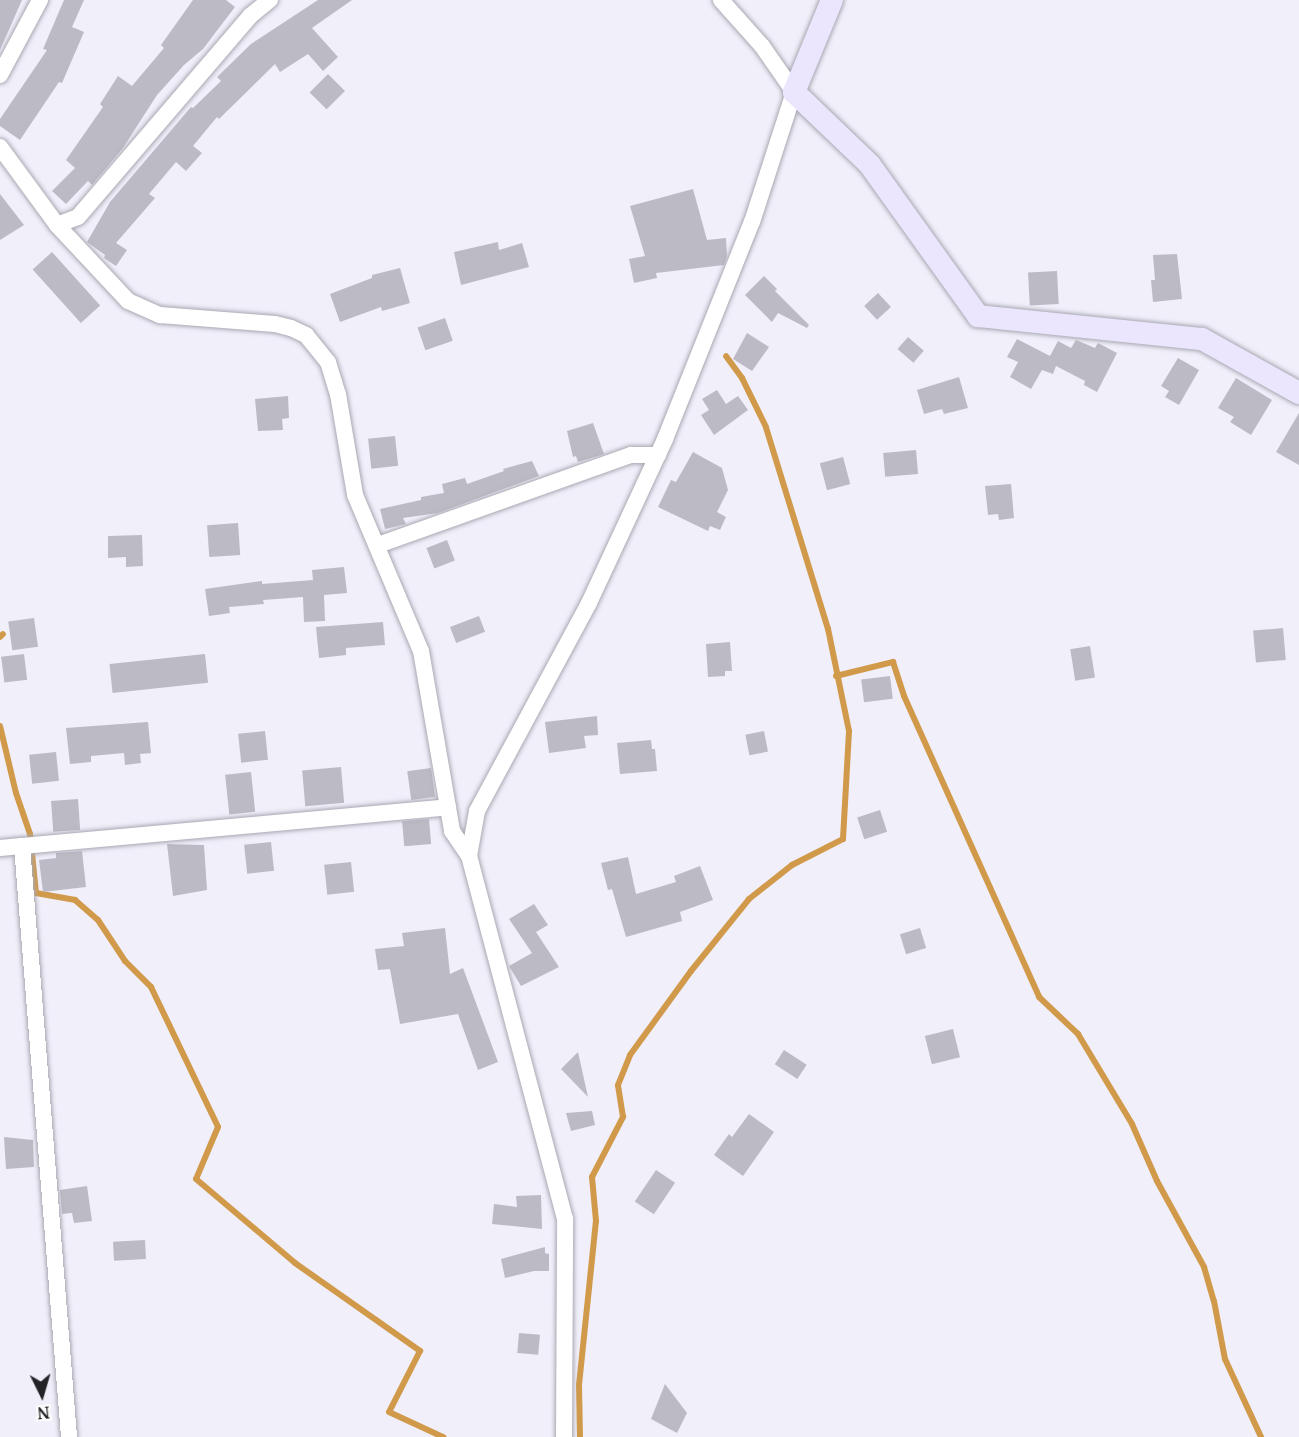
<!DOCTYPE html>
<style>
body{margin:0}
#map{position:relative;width:1299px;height:1437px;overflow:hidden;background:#f0effa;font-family:"Noto Serif",serif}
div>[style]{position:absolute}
.stream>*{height:6px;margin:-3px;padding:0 3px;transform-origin:3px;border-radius:3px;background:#d19a4a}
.building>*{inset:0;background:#bcbbc5;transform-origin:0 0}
.roads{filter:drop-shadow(0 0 2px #a9a8b2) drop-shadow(0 0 2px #a9a8b2)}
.street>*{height:16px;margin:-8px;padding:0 8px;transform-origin:8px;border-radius:8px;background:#fff}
.secondary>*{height:22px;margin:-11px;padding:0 11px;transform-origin:11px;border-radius:11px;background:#ebe6fe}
span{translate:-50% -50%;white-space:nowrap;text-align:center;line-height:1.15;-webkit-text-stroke:6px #fff;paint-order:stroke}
.north{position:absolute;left:12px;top:1365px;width:60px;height:60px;-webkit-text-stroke:4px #fff;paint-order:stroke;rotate:175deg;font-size:16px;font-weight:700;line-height:24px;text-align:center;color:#232327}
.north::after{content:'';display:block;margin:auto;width:21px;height:27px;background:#232327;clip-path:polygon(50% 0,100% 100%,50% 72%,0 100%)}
</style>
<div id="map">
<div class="stream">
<div style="left:0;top:637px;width:4px;rotate:-45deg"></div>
<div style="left:836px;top:676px;width:59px;rotate:-13.8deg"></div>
<div style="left:893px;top:662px;width:36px;rotate:72deg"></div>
<div style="left:904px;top:696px;width:330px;rotate:65.8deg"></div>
<div style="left:1039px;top:997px;width:54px;rotate:43.5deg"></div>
<div style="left:1078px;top:1034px;width:105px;rotate:59deg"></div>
<div style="left:1132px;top:1124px;width:62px;rotate:66.3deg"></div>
<div style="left:1157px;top:1181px;width:98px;rotate:61.3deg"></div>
<div style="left:1204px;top:1267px;width:35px;rotate:74deg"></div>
<div style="left:1214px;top:1301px;width:59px;rotate:79.3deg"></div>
<div style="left:1225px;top:1359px;width:86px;rotate:65.2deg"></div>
<div style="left:0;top:726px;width:69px;rotate:76.6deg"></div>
<div style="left:16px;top:793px;width:43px;rotate:71.1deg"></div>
<div style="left:30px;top:834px;width:59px;rotate:84.2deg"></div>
<div style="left:36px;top:893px;width:40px;rotate:10deg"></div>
<div style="left:75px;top:900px;width:30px;rotate:41deg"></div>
<div style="left:98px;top:920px;width:49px;rotate:56.6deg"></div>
<div style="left:125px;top:961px;width:37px;rotate:45deg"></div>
<div style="left:151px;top:987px;width:155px;rotate:64.4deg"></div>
<div style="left:218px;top:1127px;width:56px;rotate:112.9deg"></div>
<div style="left:196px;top:1179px;width:130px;rotate:40.3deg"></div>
<div style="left:295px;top:1263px;width:153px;rotate:35.1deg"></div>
<div style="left:420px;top:1351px;width:68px;rotate:116.9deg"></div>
<div style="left:389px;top:1412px;width:60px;rotate:24.8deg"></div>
<div style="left:580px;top:1437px;width:52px;rotate:-91.1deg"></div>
<div style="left:579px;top:1385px;width:165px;rotate:-84.1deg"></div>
<div style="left:596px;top:1221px;width:44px;rotate:-95.2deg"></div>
<div style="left:592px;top:1177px;width:68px;rotate:-62.7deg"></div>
<div style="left:623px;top:1117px;width:32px;rotate:-99deg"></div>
<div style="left:618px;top:1085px;width:32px;rotate:-68deg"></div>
<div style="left:630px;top:1055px;width:104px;rotate:-54deg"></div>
<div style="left:691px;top:971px;width:92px;rotate:-51.1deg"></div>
<div style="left:749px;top:899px;width:55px;rotate:-38.3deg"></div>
<div style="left:792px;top:865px;width:57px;rotate:-27deg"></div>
<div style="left:843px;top:839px;width:108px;rotate:-86.8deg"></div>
<div style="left:849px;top:731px;width:104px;rotate:-101.6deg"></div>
<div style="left:828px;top:629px;width:211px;rotate:-107.1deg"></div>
<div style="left:766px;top:427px;width:55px;rotate:-116.1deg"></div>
<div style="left:742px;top:378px;width:27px;rotate:-126deg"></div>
</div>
<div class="building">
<div style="clip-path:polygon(0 0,22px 0,0 50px)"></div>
<div style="clip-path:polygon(64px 0,84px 0,72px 27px,84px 32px,62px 83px,59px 82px,20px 140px,0 126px,0 119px,47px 50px,43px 49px)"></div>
<div style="clip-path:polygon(193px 0,226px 0,235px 7px,203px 49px,184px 65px,157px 95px,123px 148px,92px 185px,88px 181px,66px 204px,52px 191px,75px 168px,66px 160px,103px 107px,100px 104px,118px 76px,132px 86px,164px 48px,161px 45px)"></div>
<div style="clip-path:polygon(318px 0,352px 0,312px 28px,338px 57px,323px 71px,308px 54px,280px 72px,275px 64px,219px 119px,217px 117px,193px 146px,202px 153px,186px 171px,176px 162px,149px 194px,155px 198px,116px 243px,127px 250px,116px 266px,104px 258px,105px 255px,87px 242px,110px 202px,191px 107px,193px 108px,221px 81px,217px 77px,251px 44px)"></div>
<div style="left:328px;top:74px;width:24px;height:26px;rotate:45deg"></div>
<div style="clip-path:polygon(693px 189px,707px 240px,726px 238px,727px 256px,724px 265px,656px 273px,657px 278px,634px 283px,629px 259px,645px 256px,630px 206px)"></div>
<div style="clip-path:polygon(0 194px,24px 225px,0 240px)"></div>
<div style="clip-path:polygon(498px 242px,499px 250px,522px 243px,529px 267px,461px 285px,454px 252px)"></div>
<div style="left:52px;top:252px;width:72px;height:26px;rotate:48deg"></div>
<div style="clip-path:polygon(1177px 254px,1182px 299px,1153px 302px,1151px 280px,1155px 280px,1153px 255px)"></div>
<div style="clip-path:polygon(400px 268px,410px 303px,382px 311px,381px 307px,340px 322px,330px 294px,372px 278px,372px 275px)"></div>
<div style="left:1057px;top:271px;width:33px;height:29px;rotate:87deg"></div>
<div style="clip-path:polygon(764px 276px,777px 289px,775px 291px,809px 325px,807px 328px,778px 313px,772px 322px,745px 295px)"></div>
<div style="left:878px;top:293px;width:19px;height:19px;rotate:47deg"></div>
<div style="left:445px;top:318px;width:24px;height:29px;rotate:71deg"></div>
<div style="clip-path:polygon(747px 333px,769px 347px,752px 371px,733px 359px)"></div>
<div style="left:908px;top:337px;width:21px;height:16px;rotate:41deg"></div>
<div style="clip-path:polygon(1017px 339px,1050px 356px,1058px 341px,1071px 348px,1076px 340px,1095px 348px,1098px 343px,1117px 353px,1097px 392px,1084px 385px,1085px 381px,1056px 366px,1053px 374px,1042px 370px,1031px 389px,1010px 377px,1018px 362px,1007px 357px)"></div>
<div style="clip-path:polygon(1178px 358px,1199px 370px,1179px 405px,1165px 397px,1169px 391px,1161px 386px)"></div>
<div style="clip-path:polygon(959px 377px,968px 408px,944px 414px,942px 409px,924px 414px,917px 390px)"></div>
<div style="clip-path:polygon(1236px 378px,1272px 400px,1251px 435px,1230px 422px,1234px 417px,1218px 408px)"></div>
<div style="clip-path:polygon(717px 390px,726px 404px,738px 396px,748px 410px,714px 435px,701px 415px,709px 410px,702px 399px)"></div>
<div style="clip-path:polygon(288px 396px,289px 418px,282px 419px,283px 430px,258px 431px,255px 399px)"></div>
<div style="clip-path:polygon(1299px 413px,1299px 465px,1276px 452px)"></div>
<div style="clip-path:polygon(593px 423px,604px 454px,578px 462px,576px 456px,573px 457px,567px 431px)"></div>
<div style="left:395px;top:436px;width:30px;height:27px;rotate:84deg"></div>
<div style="left:916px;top:450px;width:24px;height:33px;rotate:85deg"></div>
<div style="clip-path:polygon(693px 452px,722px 468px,728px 490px,717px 512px,726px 517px,720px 530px,710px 526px,708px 531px,658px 507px,671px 480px,676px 482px)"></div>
<div style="left:843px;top:457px;width:28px;height:24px;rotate:75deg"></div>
<div style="clip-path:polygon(532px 461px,539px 476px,438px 513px,403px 518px,406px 524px,385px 529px,380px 509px,421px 500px,421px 497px,444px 493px,442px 484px,465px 478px,467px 484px,504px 471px,503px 469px)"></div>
<div style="clip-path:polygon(1011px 484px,1014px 518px,999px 520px,998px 514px,988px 515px,985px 486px)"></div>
<div style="left:238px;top:523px;width:32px;height:31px;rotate:86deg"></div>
<div style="clip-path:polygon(142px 535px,143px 566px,126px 567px,126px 557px,108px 558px,108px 536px)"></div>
<div style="left:447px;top:540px;width:22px;height:22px;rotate:69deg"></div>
<div style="clip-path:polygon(344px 567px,347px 593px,324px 595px,325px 621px,304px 622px,303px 597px,263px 600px,264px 604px,229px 607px,230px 613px,209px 616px,205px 589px,262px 581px,262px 584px,313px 580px,312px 570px)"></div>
<div style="left:479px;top:616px;width:17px;height:31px;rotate:69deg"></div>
<div style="left:34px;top:618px;width:29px;height:26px;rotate:82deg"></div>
<div style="clip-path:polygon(383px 622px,385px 645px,346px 648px,346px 655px,319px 658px,316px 627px)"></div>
<div style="left:1283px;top:628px;width:32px;height:30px;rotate:85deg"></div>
<div style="clip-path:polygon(730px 642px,732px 671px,725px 671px,725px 676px,708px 677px,706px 644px)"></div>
<div style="left:1090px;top:646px;width:32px;height:20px;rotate:81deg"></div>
<div style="left:24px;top:654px;width:26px;height:23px;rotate:83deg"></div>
<div style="left:205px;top:654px;width:29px;height:96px;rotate:84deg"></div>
<div style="left:890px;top:676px;width:23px;height:29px;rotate:83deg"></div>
<div style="clip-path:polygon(597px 716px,598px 735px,584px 736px,586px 748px,549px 753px,545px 722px)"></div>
<div style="clip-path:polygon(148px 722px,151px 753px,140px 754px,141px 763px,125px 765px,124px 753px,91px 756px,91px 762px,70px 764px,66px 728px)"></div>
<div style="left:265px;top:731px;width:29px;height:27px;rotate:84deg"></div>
<div style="left:764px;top:731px;width:21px;height:19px;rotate:79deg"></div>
<div style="clip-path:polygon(651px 740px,652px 749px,655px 749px,657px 771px,620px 774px,617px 743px)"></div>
<div style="left:56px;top:752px;width:29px;height:27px;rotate:84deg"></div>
<div style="left:341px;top:767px;width:36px;height:39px;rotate:85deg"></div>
<div style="left:431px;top:768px;width:29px;height:24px;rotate:82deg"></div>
<div style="left:251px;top:772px;width:40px;height:26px;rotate:84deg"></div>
<div style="left:78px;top:799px;width:31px;height:27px;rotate:86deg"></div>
<div style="left:880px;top:810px;width:23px;height:24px;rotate:72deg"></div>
<div style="left:429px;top:819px;width:25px;height:27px;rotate:85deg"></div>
<div style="left:271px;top:842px;width:29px;height:27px;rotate:84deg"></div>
<div style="clip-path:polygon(167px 844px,204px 845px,207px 890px,173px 896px)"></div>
<div style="clip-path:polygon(82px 851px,86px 887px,43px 892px,39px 860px,56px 858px,56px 853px)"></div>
<div style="clip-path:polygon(628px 857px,636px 894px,676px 882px,674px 876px,700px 866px,713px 900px,680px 912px,682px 921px,626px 937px,612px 889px,608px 890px,601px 863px)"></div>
<div style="left:351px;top:862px;width:30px;height:27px;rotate:84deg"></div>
<div style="clip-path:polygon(534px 904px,548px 925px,536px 932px,559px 967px,521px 986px,509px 966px,532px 953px,509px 919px)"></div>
<div style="clip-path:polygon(445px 928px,450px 974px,463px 968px,498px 1062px,478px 1070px,458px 1014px,400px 1024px,390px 969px,378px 970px,375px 949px,404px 946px,402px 933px)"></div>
<div style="left:920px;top:928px;width:21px;height:21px;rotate:73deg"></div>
<div style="left:953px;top:1029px;width:29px;height:29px;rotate:76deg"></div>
<div style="left:784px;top:1050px;width:27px;height:17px;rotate:33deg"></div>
<div style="clip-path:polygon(578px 1052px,588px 1097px,561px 1069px)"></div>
<div style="clip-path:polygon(592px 1111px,595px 1125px,571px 1131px,566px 1113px)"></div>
<div style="clip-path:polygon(749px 1114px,774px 1132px,743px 1176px,714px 1155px,729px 1134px,732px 1137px)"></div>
<div style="clip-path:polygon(4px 1137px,33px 1140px,34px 1167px,6px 1169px)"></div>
<div style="left:656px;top:1170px;width:23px;height:38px;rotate:34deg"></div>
<div style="clip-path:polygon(87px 1186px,92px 1221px,74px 1223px,72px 1213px,62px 1214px,60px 1190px)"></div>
<div style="clip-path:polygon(541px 1195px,542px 1229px,492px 1224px,494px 1204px,517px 1207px,516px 1196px)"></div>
<div style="left:145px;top:1240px;width:19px;height:32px;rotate:87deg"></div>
<div style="clip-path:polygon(545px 1247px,545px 1253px,549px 1254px,549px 1271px,534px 1271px,505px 1278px,501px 1259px)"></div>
<div style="left:519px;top:1333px;width:21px;height:20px;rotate:5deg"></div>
<div style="clip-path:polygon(665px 1384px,687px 1413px,677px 1433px,651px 1419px)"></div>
</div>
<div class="roads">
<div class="street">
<div style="left:0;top:75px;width:85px;rotate:-61.9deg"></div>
<div style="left:0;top:147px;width:97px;rotate:53.8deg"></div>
<div style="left:57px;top:225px;width:104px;rotate:46.9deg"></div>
<div style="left:128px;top:301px;width:35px;rotate:24deg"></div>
<div style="left:160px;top:315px;width:115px;rotate:4.5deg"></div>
<div style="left:275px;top:324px;width:16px;rotate:14deg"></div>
<div style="left:291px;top:328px;width:17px;rotate:25deg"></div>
<div style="left:306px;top:335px;width:35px;rotate:51deg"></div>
<div style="left:328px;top:362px;width:34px;rotate:73deg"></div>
<div style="left:338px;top:394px;width:102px;rotate:80.4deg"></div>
<div style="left:355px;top:495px;width:169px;rotate:67.1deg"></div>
<div style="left:421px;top:651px;width:183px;rotate:80.2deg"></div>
<div style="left:452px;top:831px;width:30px;rotate:56deg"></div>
<div style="left:57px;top:225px;width:22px;rotate:-21deg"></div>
<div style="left:78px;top:217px;width:265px;rotate:-49.4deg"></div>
<div style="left:250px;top:16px;width:26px;rotate:-39deg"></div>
<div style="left:378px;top:545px;width:269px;rotate:-19.6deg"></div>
<div style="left:631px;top:455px;width:27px"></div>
<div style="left:22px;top:846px;width:428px;rotate:-5.2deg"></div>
<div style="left:0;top:848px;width:22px;rotate:-5deg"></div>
<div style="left:22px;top:846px;width:593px;rotate:85.45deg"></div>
<div style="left:564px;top:1437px;width:218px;rotate:-89.7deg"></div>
<div style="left:565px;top:1219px;width:375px;rotate:-104.8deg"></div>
<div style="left:469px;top:856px;width:46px;rotate:-79.9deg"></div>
<div style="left:477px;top:811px;width:236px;rotate:-61.7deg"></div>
<div style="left:589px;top:603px;width:181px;rotate:-65.1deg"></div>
<div style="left:665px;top:439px;width:234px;rotate:-68.2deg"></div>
<div style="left:752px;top:222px;width:137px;rotate:-72.1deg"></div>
<div style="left:794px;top:92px;width:56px;rotate:-124.8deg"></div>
<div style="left:762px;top:46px;width:62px;rotate:-131.7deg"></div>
</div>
<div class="secondary">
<div style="left:832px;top:0;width:100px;rotate:112.4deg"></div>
<div style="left:794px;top:92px;width:105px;rotate:43.8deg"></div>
<div style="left:870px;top:165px;width:186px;rotate:54.4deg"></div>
<div style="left:978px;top:316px;width:225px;rotate:5.9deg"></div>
<div style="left:1202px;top:339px;width:111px;rotate:29.1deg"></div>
</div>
</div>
<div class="north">N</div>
</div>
